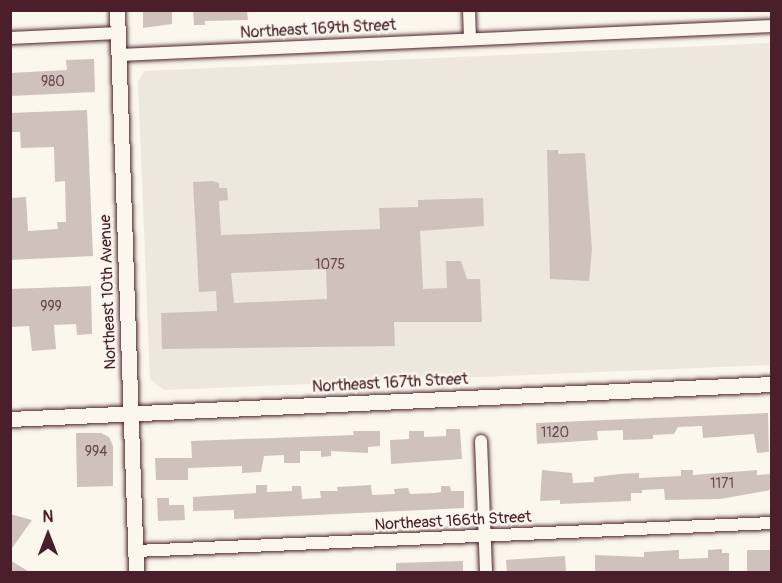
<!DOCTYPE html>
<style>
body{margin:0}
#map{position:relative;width:782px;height:583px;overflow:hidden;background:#fbf7ec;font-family:Pangolin,sans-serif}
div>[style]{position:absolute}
.built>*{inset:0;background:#eee7de}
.building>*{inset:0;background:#cfc2bc;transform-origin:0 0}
.roads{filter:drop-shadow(0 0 2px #4a1f2b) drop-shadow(0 0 2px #4a1f2b)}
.minor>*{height:12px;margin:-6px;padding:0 6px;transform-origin:6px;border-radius:6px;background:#fbf7ec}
.tertiary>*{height:15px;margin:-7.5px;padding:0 7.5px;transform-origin:7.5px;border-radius:7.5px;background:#fbf7ec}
span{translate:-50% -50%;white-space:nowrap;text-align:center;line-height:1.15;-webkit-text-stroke:4.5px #fbf7ec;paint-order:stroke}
.number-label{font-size:14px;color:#6b484f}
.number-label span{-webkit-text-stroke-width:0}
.street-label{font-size:16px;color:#4a1f2b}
.frame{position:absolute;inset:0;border:12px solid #4a1f2b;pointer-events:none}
.north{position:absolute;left:18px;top:505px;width:60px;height:60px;-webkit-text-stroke:4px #fbf7ec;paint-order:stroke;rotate:0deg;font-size:16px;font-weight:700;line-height:24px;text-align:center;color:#4a1f2b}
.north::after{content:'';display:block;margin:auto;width:21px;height:27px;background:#4a1f2b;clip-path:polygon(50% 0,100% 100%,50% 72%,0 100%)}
</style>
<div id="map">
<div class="built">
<div style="clip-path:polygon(771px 43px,771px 365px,164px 390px,150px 379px,138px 82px,144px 71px)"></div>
</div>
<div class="building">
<div style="clip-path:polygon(143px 10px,172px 10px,172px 24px,143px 28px)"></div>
<div style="clip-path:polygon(193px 10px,247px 10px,248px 20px,205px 21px,205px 25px,194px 25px)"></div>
<div style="clip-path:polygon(94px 59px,95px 92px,10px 96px,10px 73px,67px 70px,66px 60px)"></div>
<div style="clip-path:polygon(87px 110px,93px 256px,10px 260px,10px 198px,26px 197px,28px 231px,58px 229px,57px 222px,66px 222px,65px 181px,55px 182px,54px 147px,21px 148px,20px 132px,10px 132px,10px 113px)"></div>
<div style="clip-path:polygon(547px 150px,558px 150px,558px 154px,585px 153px,592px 249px,589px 281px,550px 279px)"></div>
<div style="clip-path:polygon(evenodd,213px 181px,219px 183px,219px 188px,227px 188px,228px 200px,219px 201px,221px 235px,380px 229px,379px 208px,418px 207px,418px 200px,483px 198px,484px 226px,420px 231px,423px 289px,447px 288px,446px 261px,461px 261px,467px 279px,480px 279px,482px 322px,394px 322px,395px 346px,162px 349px,161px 313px,217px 311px,216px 291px,199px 292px,193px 182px,213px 181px,326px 269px,327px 299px,234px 303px,231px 273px,326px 269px)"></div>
<div style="clip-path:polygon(91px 286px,92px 334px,77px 335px,76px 324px,54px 325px,56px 349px,32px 351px,29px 326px,10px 327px,10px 289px)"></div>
<div style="clip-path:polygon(768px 413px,769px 452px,757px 453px,754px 434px,703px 438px,702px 426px,678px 427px,674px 434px,653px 435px,653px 439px,623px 440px,623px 430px,597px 431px,598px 440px,537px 444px,536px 423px)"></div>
<div style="clip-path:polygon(446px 429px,460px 429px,462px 459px,391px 464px,390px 440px,409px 439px,409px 431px,424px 431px,424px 437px,446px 436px)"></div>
<div style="clip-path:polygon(353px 431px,380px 431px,380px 446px,368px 447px,368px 453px,331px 451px,331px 456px,321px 457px,321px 451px,300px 451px,300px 463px,284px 463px,284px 455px,264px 456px,261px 472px,242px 473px,242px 466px,188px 468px,188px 480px,156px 480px,155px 458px,192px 458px,191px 441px,354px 435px)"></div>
<div style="clip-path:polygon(76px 433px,101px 433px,109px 437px,113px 446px,113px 486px,77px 487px)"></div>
<div style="clip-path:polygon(542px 470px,572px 473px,573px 483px,594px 482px,594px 477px,620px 474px,639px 473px,639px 478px,681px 476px,681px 470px,693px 470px,693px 475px,757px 470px,757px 475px,771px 474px,771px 490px,720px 499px,665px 500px,664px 489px,642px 490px,642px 493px,631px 493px,631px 501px,560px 504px,560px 500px,540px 501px)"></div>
<div style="clip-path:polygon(256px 485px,267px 485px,267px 492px,292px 491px,292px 486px,301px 486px,302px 499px,321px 498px,320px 491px,338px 491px,337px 487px,371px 485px,372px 495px,395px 494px,394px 489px,408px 488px,410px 494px,434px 493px,441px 492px,441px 486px,450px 486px,451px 491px,464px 491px,464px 508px,234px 519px,234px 510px,193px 511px,193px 497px,256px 493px)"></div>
<div style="clip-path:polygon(157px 498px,169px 498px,169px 505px,184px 505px,185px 520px,158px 521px)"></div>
<div style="clip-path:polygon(10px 514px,32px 520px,10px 551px)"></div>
<div style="clip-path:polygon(722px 549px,722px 553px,729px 553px,729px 573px,595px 573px,595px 555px,644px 557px,644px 552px,679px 550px,679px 559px,708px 558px,708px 550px)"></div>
<div style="left:771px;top:550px;width:23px;height:24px;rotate:90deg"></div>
<div style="clip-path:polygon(565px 556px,566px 573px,507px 573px,506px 560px)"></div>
<div style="clip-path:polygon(10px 560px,31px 573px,10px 573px)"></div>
<div style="clip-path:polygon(463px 561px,463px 573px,396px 573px,396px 563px)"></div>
</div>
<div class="roads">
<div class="minor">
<div style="left:469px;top:10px;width:28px;rotate:88deg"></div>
<div style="left:10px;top:38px;width:108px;rotate:-2.7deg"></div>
<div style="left:119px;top:55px;width:654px;rotate:-2.54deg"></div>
<div style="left:481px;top:441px;width:131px;rotate:87.8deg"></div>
<div style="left:136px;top:551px;width:637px;rotate:-2.52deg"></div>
</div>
<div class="tertiary">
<div style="left:117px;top:10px;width:562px;rotate:88.06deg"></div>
<div style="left:10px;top:419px;width:763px;rotate:-2.63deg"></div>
</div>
</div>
<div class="number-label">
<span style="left:53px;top:82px">980</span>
<span style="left:330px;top:265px">1075</span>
<span style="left:51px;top:307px">999</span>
<span style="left:555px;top:433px">1120</span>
<span style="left:96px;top:452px">994</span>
<span style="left:722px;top:484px">1171</span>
</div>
<div class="street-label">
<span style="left:318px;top:29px;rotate:-3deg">Northeast 169th Street</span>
<span style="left:108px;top:292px;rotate:-92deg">Northeast 10th Avenue</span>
<span style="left:390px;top:383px;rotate:-3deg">Northeast 167th Street</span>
<span style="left:453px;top:521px;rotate:-3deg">Northeast 166th Street</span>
</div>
<div class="frame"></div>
<div class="north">N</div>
</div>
